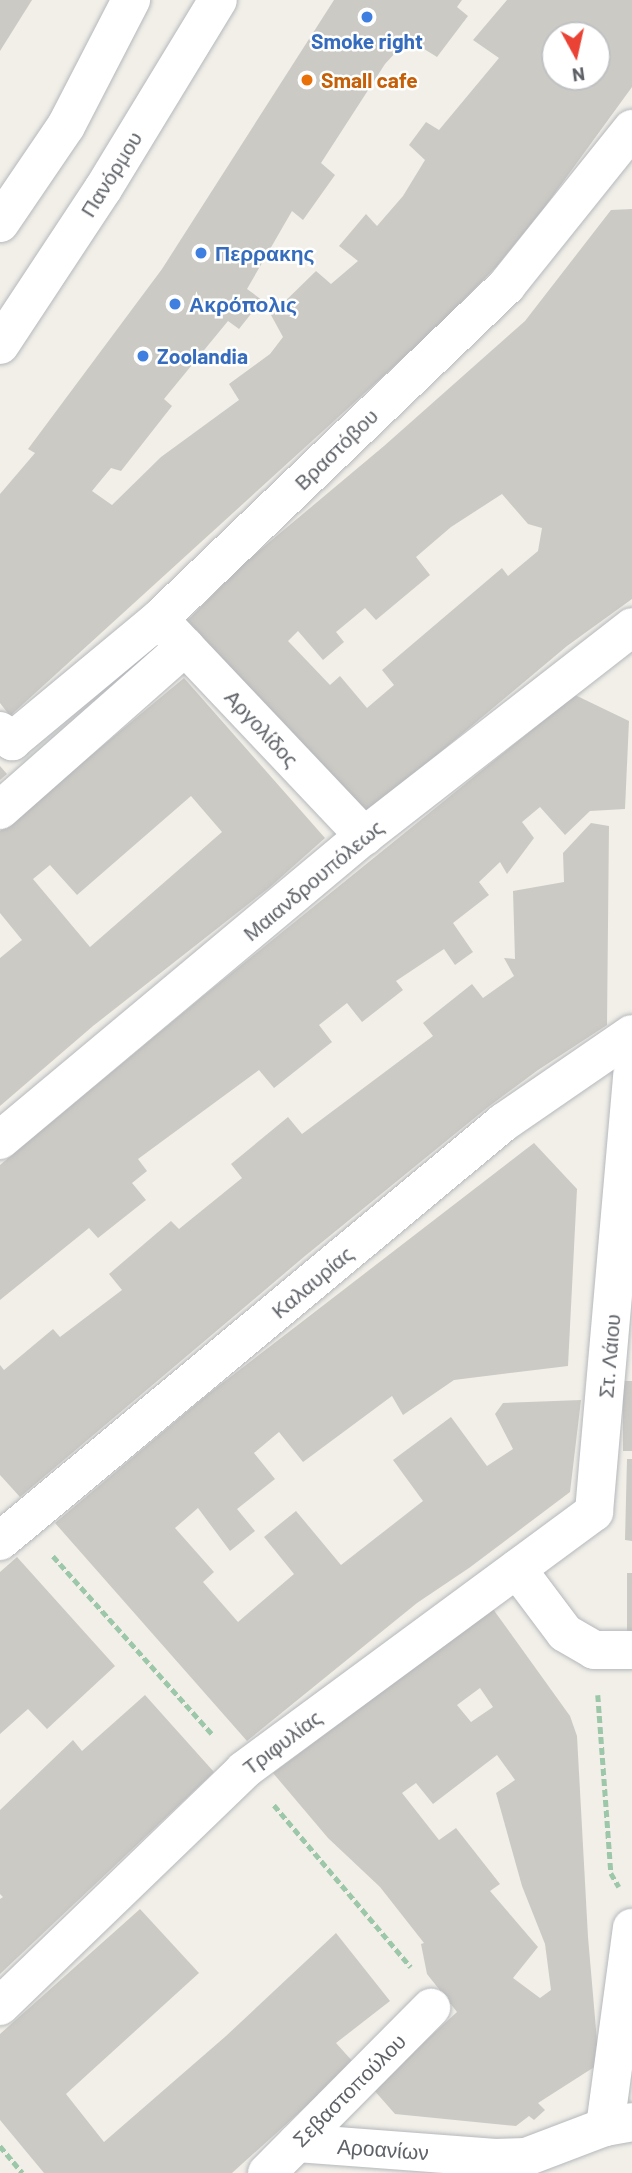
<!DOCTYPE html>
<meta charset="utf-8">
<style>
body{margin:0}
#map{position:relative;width:632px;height:2173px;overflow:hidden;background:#f1efe8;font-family:Barlow,sans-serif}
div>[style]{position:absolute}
.building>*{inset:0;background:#cccac5;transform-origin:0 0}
.path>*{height:4.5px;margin-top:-2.25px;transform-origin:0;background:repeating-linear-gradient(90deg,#9cc7a9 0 7px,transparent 0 10.5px)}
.roads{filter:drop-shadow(0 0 2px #b5b8bc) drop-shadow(0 0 2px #b5b8bc)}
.minor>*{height:38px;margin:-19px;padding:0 19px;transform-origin:19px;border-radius:19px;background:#fff}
.dots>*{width:19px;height:19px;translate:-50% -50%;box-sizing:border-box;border:4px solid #fff;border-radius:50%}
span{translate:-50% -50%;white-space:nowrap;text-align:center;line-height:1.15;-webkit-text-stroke:5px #fff;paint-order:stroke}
.shop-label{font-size:21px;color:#366cbe;font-weight:700}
.left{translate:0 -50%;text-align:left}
.food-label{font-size:21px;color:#c56008;font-weight:700}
.street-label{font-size:21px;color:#5f6368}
.north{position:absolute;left:541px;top:21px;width:70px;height:70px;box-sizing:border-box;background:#fff;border:2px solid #bfc1c3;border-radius:50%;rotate:172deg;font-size:19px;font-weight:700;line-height:28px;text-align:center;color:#5f6368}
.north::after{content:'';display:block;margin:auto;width:24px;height:32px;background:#ea4335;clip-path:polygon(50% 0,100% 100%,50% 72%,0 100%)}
</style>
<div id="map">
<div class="building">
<div style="clip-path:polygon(0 0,32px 0,0 51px)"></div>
<div style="clip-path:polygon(evenodd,334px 0,462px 0,457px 7px,468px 16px,437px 57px,408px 39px,385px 64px,321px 163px,335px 175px,303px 220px,292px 211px,247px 289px,262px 300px,239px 329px,228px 321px,164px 399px,172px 406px,121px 471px,111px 468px,92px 491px,112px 505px,161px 457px,239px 400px,229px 384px,270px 354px,283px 337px,271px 315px,316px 271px,331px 284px,358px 261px,339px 246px,366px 214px,377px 226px,403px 196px,425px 160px,409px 145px,426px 122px,439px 130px,499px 58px,473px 40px,507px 0,632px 0,632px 87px,544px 208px,497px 266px,435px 329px,10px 716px,0 703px,0 494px,35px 453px,28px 449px,162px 269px,334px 0,555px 35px,597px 35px,597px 77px,555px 77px,555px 35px)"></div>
<div style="clip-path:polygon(evenodd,632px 209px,632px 599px,567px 646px,364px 816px,284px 723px,183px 625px,242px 565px,384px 446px,525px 321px,611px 210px,632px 209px,502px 494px,528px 524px,542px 528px,538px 551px,508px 576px,502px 568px,382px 670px,394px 685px,367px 708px,340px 676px,330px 685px,288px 641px,298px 631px,323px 660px,344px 642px,336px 632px,365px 608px,376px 620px,430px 575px,416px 557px,451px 527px,502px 494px)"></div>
<div style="clip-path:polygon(evenodd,184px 678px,325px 838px,270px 887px,93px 1026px,0 1106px,0 958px,22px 940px,0 913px,0 831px,184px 678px,191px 796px,222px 832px,90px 947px,33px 879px,50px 865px,77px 895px,191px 796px)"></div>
<div style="clip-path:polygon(575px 695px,629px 721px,625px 809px,590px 811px,565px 835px,540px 807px,522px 822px,534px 838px,507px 874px,500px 862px,479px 882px,489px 895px,453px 923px,473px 952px,455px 965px,444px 949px,396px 981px,403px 990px,362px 1022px,347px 1003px,319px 1025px,332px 1042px,274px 1088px,259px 1070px,138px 1159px,147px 1171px,132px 1183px,146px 1200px,98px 1238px,89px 1228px,0 1300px,0 1165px,202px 997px)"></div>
<div style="clip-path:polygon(0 766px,7px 774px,0 780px)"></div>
<div style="clip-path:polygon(591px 823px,609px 826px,607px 1025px,538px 1070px,488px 1107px,305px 1256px,20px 1497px,0 1475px,0 1365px,4px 1370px,53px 1329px,60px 1337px,122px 1290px,109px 1274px,171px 1221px,179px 1229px,242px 1178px,231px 1164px,288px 1117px,302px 1134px,433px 1036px,423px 1023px,472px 984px,483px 998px,514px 976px,504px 958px,515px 959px,513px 891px,564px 882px,563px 853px)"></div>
<div style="clip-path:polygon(534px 1143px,577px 1189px,568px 1366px,454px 1380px,403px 1415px,392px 1396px,303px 1462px,279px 1432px,254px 1453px,275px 1479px,237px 1509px,255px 1531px,230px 1551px,198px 1508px,175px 1528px,214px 1572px,203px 1582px,238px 1622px,294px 1574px,264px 1537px,296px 1511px,341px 1565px,423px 1501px,393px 1460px,451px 1417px,487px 1466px,513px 1449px,495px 1414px,503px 1403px,581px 1400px,570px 1492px,469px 1568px,417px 1603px,247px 1741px,55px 1523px,207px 1395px)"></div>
<div style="left:623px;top:1381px;width:9px;height:70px"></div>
<div style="clip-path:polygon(627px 1459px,632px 1459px,632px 1541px,625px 1540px)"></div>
<div style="clip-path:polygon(17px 1557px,115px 1666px,47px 1729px,28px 1709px,0 1734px,0 1572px)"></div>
<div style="left:627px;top:1573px;width:5px;height:63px"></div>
<div style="clip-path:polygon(evenodd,493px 1609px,570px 1716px,577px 1736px,588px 1937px,599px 2064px,538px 2103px,545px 2110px,534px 2120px,529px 2116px,516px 2126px,395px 2114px,373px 2089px,457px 2012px,427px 1974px,421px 1944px,424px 1943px,380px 1887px,328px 1838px,273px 1773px,493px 1609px,480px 1688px,493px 1707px,471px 1722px,457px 1705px,480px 1688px,493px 1609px,497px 1755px,515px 1780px,496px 1793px,522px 1886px,545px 1944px,551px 1990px,540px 1998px,513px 1978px,538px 1947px,490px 1891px,500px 1884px,456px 1828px,439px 1840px,402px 1793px,416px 1783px,433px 1804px,497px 1755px)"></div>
<div style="clip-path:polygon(145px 1695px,214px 1772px,0 1974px,0 1899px,3px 1897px,0 1894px,0 1810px,73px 1740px,82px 1751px)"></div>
<div style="clip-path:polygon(140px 1909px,199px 1973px,66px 2094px,104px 2142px,226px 2036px,336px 1933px,390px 2001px,336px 2043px,354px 2063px,232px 2173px,44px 2173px,0 2120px,0 2034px)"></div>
</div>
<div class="path">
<div style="left:53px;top:1556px;width:240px;rotate:48.2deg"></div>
<div style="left:598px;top:1695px;width:178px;rotate:85.8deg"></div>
<div style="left:611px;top:1873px;width:16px;rotate:60deg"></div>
<div style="left:274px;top:1805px;width:212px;rotate:49.8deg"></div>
<div style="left:0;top:2146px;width:35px;rotate:50deg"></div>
</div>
<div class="roads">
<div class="minor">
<div style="left:0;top:223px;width:117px;rotate:-55.8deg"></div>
<div style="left:66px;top:126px;width:142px;rotate:-62.7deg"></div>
<div style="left:0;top:345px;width:187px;rotate:-56.6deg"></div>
<div style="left:103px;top:189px;width:221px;rotate:-58.7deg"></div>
<div style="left:159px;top:619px;width:299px;rotate:46.6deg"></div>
<div style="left:0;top:731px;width:16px;rotate:40deg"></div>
<div style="left:12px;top:741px;width:191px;rotate:-39.7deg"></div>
<div style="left:159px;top:619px;width:482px;rotate:-43.8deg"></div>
<div style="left:507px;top:285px;width:200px;rotate:-51.3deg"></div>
<div style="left:0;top:810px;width:247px;rotate:-41.4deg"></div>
<div style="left:0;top:1140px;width:474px;rotate:-39.9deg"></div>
<div style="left:364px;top:836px;width:340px;rotate:-37.9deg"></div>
<div style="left:0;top:1541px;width:655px;rotate:-39.74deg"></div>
<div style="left:504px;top:1122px;width:155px;rotate:-34.5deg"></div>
<div style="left:517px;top:1569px;width:80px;rotate:53.1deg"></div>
<div style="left:565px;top:1633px;width:34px;rotate:30deg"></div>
<div style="left:594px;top:1650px;width:38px"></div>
<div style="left:0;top:2006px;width:339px;rotate:-44deg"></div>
<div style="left:244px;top:1770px;width:435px;rotate:-36.4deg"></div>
<div style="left:594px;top:1512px;width:439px;rotate:-85deg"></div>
<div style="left:605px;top:2127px;width:201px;rotate:-82.3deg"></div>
<div style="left:297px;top:2143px;width:199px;rotate:4.3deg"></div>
<div style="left:495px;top:2158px;width:31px;rotate:-2deg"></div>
<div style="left:526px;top:2157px;width:85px;rotate:-20.8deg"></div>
<div style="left:605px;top:2127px;width:27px;rotate:-10deg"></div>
<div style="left:267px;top:2173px;width:233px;rotate:-45.2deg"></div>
</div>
</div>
<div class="dots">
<div style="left:367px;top:17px;background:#3f7fe0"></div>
<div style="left:307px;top:80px;background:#e8710a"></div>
<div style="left:201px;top:253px;background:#3f7fe0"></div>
<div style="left:175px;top:304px;background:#3f7fe0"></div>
<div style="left:143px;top:356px;background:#3f7fe0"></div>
</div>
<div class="shop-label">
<span style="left:367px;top:41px">Smoke right</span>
<span class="left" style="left:215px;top:253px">Περρακης</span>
<span class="left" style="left:189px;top:304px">Ακρόπολις</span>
<span class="left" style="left:157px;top:356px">Zoolandia</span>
</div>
<div class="food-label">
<span class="left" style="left:321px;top:80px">Small cafe</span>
</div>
<div class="street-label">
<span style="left:111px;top:174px;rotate:-58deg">Πανόρμου</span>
<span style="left:336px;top:449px;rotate:-44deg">Βραστόβου</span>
<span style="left:262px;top:728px;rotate:47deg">Αργολίδος</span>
<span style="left:313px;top:880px;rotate:-40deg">Μαιανδρουπόλεως</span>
<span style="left:312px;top:1282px;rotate:-40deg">Καλαυρίας</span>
<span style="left:609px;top:1356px;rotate:-85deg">Στ. Λάιου</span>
<span style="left:282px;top:1742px;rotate:-37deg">Τριφυλίας</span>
<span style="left:349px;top:2090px;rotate:-45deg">Σεβαστοπούλου</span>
<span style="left:383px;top:2149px;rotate:4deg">Αροανίων</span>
</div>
<div class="north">N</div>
</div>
